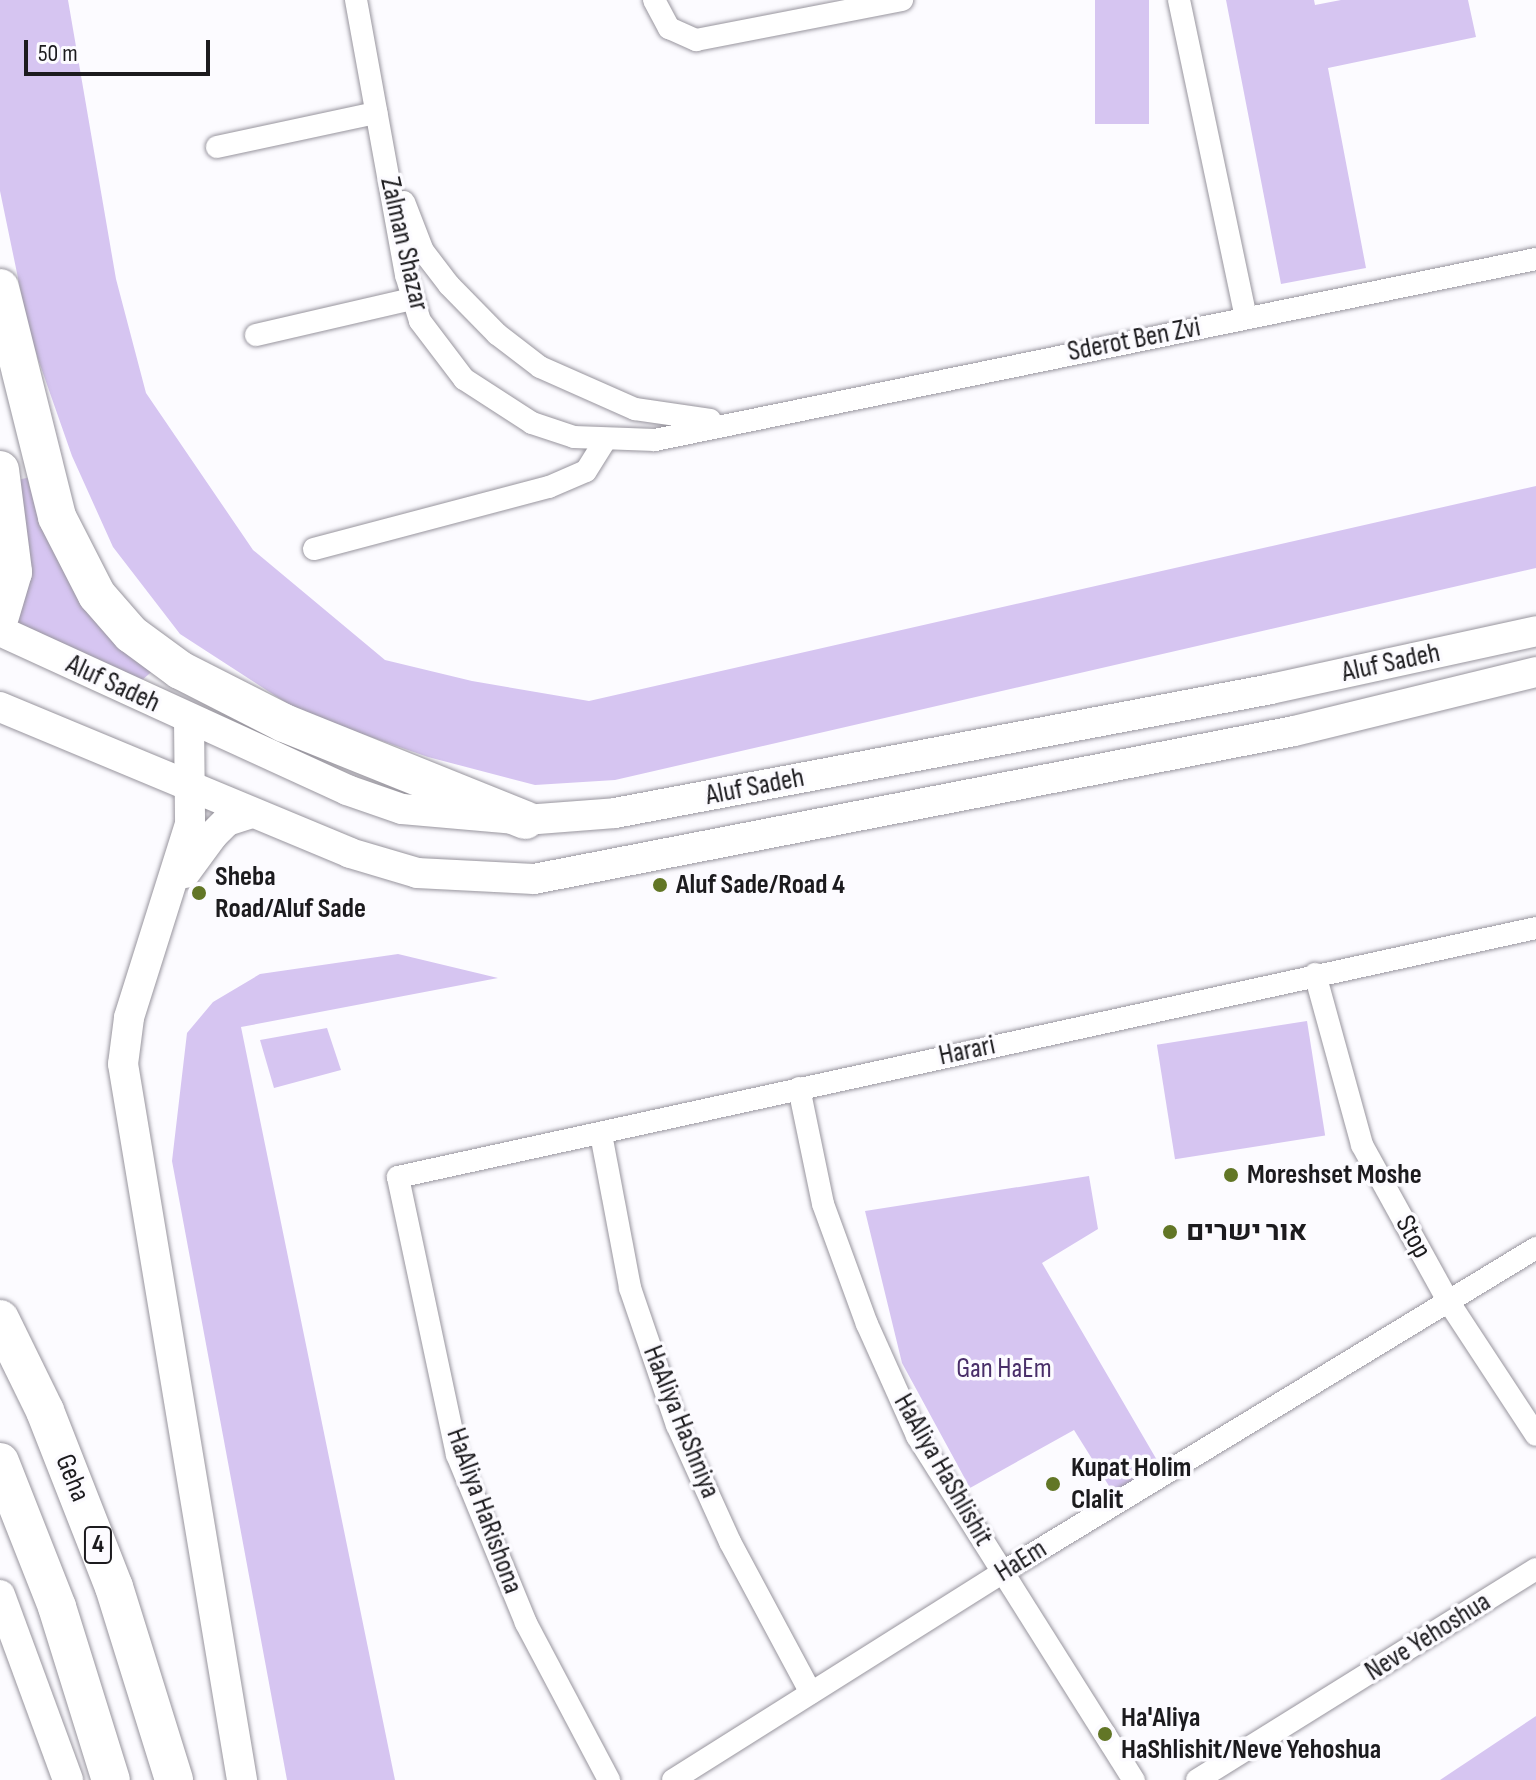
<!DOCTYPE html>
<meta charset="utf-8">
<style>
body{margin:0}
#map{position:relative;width:1536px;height:1780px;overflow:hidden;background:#fcfbff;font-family:"Sofia Sans Condensed",Heebo,sans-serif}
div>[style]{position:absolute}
.green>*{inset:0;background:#d6c5f1;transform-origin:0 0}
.roads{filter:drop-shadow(0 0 2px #98959e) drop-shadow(0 0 2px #98959e)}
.street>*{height:22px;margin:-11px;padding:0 11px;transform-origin:11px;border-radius:11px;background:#fff}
.secondary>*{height:30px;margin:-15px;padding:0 15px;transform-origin:15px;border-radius:15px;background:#fff}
.highway>*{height:38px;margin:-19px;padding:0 19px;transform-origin:19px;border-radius:19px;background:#fff}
.dots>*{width:22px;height:22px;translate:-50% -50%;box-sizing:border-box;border:4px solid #fcfbff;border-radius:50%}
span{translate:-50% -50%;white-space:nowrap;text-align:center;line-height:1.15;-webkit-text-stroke:7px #fcfbff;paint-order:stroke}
.shield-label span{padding:2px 6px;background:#fcfbff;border:2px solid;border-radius:6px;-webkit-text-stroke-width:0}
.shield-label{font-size:26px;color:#1c1b1e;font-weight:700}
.street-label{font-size:28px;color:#1c1b1e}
.poi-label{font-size:28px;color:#1c1b1e;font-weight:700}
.left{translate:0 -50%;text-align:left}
.park-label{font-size:28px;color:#492e69}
.scale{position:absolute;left:24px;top:40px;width:186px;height:36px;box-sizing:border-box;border:4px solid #1c1b1e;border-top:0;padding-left:10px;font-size:24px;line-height:28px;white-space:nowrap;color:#1c1b1e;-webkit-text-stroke:6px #fcfbff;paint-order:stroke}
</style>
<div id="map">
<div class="green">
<div style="clip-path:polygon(0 0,68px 0,116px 279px,146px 393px,253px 550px,385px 660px,472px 681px,589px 701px,1536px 486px,1536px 568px,615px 780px,535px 785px,428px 757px,302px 713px,180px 634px,113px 547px,72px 456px,30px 336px,0 191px)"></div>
<div style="left:1095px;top:0;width:54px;height:124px"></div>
<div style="clip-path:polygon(1226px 0,1314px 0,1315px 5px,1341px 0,1468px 0,1476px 37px,1328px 68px,1366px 268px,1281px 284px)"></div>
<div style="clip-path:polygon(34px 476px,157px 667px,141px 681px,16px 624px,14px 481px)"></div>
<div style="clip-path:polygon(398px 954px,498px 978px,241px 1027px,395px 1780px,287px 1780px,172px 1161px,187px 1033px,213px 1002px,260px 974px)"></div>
<div style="left:1307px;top:1021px;width:116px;height:152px;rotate:81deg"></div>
<div style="clip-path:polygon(327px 1028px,341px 1070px,274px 1088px,260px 1040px)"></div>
<div style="clip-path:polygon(1089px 1176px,1098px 1229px,1042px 1263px,1161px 1467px,1114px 1494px,1074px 1430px,970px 1488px,902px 1363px,865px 1211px)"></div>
<div style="clip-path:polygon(1536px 1716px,1536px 1780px,1440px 1780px)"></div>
</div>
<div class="roads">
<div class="street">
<div style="left:356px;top:0;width:280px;rotate:79.7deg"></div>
<div style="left:406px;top:275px;width:48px;rotate:73.1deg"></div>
<div style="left:420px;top:321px;width:73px;rotate:52.8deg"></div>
<div style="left:464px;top:379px;width:81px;rotate:32.9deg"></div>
<div style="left:532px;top:423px;width:44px;rotate:18.4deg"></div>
<div style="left:574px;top:437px;width:81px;rotate:2.1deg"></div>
<div style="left:655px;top:440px;width:899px;rotate:-11.61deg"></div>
<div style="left:654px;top:0;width:32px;rotate:62deg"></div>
<div style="left:669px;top:28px;width:30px;rotate:24deg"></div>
<div style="left:696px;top:40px;width:210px;rotate:-11deg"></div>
<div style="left:1179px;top:0;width:325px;rotate:78.1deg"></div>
<div style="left:217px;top:147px;width:163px;rotate:-12.1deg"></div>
<div style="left:404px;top:202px;width:53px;rotate:68.8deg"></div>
<div style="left:423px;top:251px;width:43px;rotate:52.6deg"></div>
<div style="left:449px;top:285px;width:69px;rotate:45.6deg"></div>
<div style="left:497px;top:334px;width:54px;rotate:37.5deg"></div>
<div style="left:540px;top:367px;width:104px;rotate:23.9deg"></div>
<div style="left:635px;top:409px;width:76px;rotate:8.3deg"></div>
<div style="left:256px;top:335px;width:160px;rotate:-13deg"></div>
<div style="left:314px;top:549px;width:243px;rotate:-14.8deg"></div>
<div style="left:549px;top:487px;width:40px;rotate:-23.4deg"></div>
<div style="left:586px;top:471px;width:36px;rotate:-58deg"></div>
<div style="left:1315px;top:974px;width:177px;rotate:74.6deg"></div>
<div style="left:1362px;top:1145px;width:178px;rotate:61.1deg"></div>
<div style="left:1448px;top:1301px;width:160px;rotate:56.7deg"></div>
<div style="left:799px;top:1088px;width:118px;rotate:78.3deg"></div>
<div style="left:823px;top:1204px;width:128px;rotate:69.9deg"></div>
<div style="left:867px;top:1324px;width:123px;rotate:65.9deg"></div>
<div style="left:917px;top:1436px;width:407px;rotate:57.8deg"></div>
<div style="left:601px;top:1134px;width:157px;rotate:79.3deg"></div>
<div style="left:630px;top:1288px;width:145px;rotate:71.1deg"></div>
<div style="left:677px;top:1425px;width:128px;rotate:65.6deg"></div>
<div style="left:730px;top:1542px;width:171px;rotate:61.8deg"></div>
<div style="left:609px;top:1780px;width:178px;rotate:-117.9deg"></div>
<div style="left:526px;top:1623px;width:182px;rotate:-112.3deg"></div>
<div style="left:457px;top:1455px;width:284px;rotate:-102deg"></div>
<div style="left:398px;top:1177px;width:1165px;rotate:-12.34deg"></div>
<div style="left:673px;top:1780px;width:390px;rotate:-32.2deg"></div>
<div style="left:1003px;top:1572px;width:624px;rotate:-31.29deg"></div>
<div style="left:1197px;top:1780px;width:399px;rotate:-31.9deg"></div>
</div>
<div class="secondary">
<div style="left:0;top:631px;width:382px;rotate:24.6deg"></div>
<div style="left:347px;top:790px;width:58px;rotate:19.1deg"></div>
<div style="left:402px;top:809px;width:123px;rotate:5.1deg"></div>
<div style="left:525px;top:820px;width:90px;rotate:-4.4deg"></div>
<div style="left:615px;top:813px;width:668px;rotate:-10.7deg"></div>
<div style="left:1271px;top:689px;width:271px;rotate:-12.3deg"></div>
<div style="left:0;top:707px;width:379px;rotate:22.6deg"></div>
<div style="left:350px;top:853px;width:70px;rotate:16.6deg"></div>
<div style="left:417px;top:873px;width:117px;rotate:2.9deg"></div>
<div style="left:534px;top:879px;width:774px;rotate:-11.02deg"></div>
<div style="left:1294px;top:731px;width:249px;rotate:-13.7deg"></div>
<div style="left:189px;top:720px;width:104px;rotate:89.4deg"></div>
<div style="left:190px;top:824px;width:203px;rotate:107.5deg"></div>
<div style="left:129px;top:1018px;width:46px;rotate:97.4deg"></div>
<div style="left:123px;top:1064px;width:726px;rotate:80.56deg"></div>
<div style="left:185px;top:873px;width:47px;rotate:-53.6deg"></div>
<div style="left:213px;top:835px;width:20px;rotate:-45deg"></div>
<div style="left:227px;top:821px;width:22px;rotate:-18deg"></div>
<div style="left:0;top:1595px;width:197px;rotate:69.8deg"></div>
</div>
<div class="highway">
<div style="left:0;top:288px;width:236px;rotate:76deg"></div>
<div style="left:57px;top:517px;width:88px;rotate:62.9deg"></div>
<div style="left:97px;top:595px;width:52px;rotate:48.9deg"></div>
<div style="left:131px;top:634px;width:61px;rotate:36.3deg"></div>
<div style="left:180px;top:670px;width:117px;rotate:27deg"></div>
<div style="left:284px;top:723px;width:260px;rotate:21.9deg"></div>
<div style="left:0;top:470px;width:103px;rotate:82.7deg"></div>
<div style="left:13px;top:572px;width:46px;rotate:106.5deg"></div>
<div style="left:0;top:1319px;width:102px;rotate:63.9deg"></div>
<div style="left:45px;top:1411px;width:189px;rotate:68.6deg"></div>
<div style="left:114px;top:1587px;width:202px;rotate:72.7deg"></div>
<div style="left:0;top:1462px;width:156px;rotate:68.5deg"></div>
<div style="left:57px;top:1607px;width:181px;rotate:72.7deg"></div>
</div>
</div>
<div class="dots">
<div style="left:660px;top:885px;background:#627626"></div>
<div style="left:199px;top:893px;background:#627626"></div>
<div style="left:1231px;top:1175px;background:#627626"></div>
<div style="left:1170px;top:1232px;background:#627626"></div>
<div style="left:1053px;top:1484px;background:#627626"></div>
<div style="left:1105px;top:1734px;background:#627626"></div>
</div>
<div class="shield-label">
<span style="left:98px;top:1545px">4</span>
</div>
<div class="street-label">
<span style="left:404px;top:244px;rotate:77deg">Zalman Shazar</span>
<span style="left:1134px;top:340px;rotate:-11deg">Sderot Ben Zvi</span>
<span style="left:1391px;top:663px;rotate:-12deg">Aluf Sadeh</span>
<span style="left:113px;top:684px;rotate:25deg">Aluf Sadeh</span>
<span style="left:755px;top:787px;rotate:-11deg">Aluf Sadeh</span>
<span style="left:967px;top:1051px;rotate:-12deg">Harari</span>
<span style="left:1413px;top:1237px;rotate:61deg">Stop</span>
<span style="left:681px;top:1422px;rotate:68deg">HaAliya HaShniya</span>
<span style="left:943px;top:1470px;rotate:60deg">HaAliya HaShlishit</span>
<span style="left:72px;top:1478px;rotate:68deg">Geha</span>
<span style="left:484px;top:1511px;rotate:70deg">HaAliya HaRishona</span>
<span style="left:1021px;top:1561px;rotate:-32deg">HaEm</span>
<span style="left:1428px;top:1637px;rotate:-32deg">Neve Yehoshua</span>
</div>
<div class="poi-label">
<span class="left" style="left:215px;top:893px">Sheba<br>Road/Aluf Sade</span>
<span class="left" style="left:676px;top:885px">Aluf Sade/Road 4</span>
<span class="left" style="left:1247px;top:1175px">Moreshset Moshe</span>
<span class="left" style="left:1186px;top:1232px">אור ישרים</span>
<span class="left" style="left:1071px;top:1484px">Kupat Holim<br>Clalit</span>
<span class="left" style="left:1121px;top:1734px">Ha'Aliya<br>HaShlishit/Neve Yehoshua</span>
</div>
<div class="park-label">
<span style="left:1004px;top:1369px">Gan HaEm</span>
</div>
<div class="scale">50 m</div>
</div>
